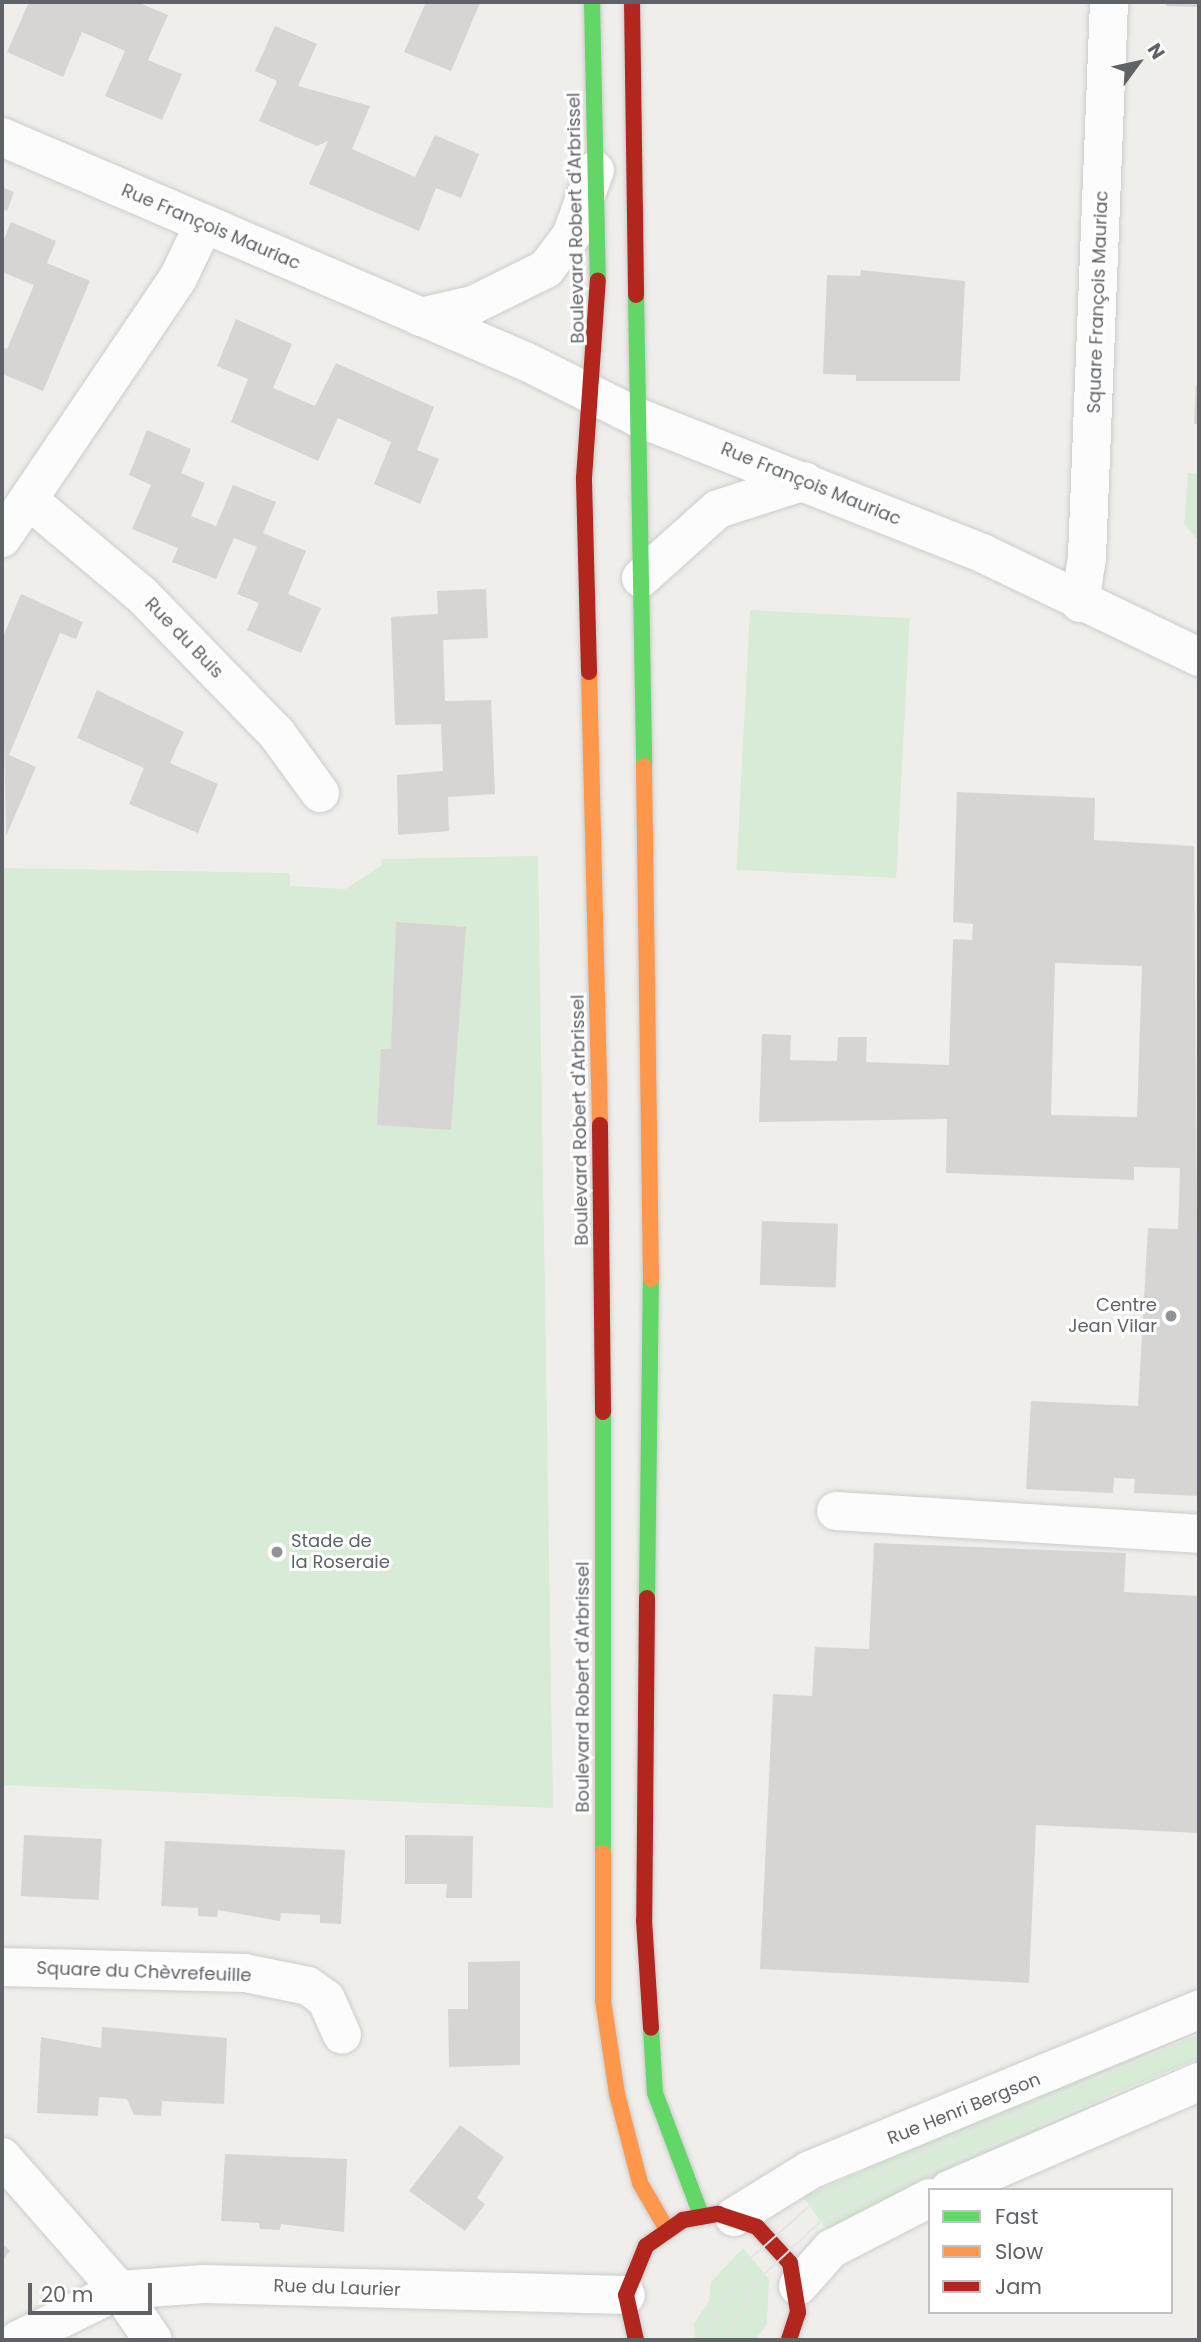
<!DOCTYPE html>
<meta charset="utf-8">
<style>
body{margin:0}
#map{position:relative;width:1201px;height:2342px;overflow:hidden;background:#efeeea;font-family:Poppins,sans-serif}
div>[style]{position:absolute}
.green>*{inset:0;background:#d8ebd6;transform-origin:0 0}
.building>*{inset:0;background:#d6d5d3;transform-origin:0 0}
.roads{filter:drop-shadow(0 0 2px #cbcccc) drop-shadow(0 0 2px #cbcccc)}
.street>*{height:38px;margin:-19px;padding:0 19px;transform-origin:19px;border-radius:19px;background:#fdfcfc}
.fast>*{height:16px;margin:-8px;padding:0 8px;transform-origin:8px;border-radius:8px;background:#63d668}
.slow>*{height:16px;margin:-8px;padding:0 8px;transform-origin:8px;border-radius:8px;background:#ff974d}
.jam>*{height:16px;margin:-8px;padding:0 8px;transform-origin:8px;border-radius:8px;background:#b3261e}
.tram>*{height:2px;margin:-1px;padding:0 1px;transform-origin:1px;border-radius:1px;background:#e4e4e4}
.dots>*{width:19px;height:19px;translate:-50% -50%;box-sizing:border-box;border:4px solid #fff;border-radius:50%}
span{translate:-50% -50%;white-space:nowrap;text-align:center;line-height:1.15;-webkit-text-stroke:6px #fff;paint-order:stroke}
.street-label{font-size:18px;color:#5f6368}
.poi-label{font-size:18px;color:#5f6368}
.right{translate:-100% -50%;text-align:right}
.left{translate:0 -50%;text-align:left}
.frame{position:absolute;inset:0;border:4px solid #5f6368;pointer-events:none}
.legend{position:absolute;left:928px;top:2188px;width:245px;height:126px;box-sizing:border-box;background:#fff;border:2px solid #bfc1c3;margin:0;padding:9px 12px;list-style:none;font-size:21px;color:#5f6368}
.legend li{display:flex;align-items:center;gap:14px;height:35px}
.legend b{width:35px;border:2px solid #bfc1c3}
.north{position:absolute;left:1103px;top:28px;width:70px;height:70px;-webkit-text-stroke:5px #fff;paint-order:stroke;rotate:57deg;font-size:19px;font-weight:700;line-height:28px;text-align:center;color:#5f6368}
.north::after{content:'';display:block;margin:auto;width:24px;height:32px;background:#5f6368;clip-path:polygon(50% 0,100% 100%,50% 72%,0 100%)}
.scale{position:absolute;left:28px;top:2283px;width:124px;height:32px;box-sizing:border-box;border:4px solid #5f6368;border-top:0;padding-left:9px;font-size:21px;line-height:24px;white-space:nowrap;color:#5f6368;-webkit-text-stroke:5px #fff;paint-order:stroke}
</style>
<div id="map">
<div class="green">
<div style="clip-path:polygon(1188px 473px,1199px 474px,1199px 541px,1184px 524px)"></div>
<div style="left:750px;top:610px;width:160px;height:260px;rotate:3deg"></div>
<div style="clip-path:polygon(538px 856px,553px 1808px,2px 1785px,2px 868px,290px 873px,290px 886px,345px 889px,381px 866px,382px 859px)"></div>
<div style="clip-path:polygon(1199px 2024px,1199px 2070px,905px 2190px,827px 2230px,803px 2197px)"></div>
<div style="clip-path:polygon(743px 2248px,769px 2279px,767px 2324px,755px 2340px,695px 2340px,694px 2324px,709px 2301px,711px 2282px)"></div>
</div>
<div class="building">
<div style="clip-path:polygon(29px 2px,137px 2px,168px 15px,148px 60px,182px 74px,162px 120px,105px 96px,125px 51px,82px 32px,63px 77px,7px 52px)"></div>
<div style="clip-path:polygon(426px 2px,480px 3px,451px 71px,404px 52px)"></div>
<div style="clip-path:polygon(1167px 2px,1199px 2px,1199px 7px,1166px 6px)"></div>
<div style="clip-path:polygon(275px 26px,317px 44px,298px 86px,370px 106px,352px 149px,415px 177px,435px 135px,479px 154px,461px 198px,436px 188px,419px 231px,309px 184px,328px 141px,317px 146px,259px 121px,277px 81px,255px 71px)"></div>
<div style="clip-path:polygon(2px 187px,14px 192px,7px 211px,2px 209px)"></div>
<div style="clip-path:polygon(11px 222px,56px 241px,47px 263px,90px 281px,43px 391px,2px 374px,2px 347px,7px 349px,34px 285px,2px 272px,2px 244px)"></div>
<div style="clip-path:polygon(861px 270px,965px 281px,960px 381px,856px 381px,856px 375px,823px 374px,827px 275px,860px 276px)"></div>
<div style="clip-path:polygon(236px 319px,292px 344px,273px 388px,315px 406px,336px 363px,434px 407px,417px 450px,439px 459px,420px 504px,374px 484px,391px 442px,338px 418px,318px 461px,231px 422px,248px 379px,217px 366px)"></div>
<div style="clip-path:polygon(1196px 385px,1199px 385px,1199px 424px,1194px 424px)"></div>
<div style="clip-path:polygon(147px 430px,191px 449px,181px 473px,205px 483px,191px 516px,216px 526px,233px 485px,276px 502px,263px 533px,306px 551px,288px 594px,321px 608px,301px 653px,247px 630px,259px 603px,237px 594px,257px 547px,234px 538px,216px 579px,172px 562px,178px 548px,132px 529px,151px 485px,129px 475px)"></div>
<div style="clip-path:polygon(486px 589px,488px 638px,443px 640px,445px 701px,491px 700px,495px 794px,448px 797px,449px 831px,398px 835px,397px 775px,443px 771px,441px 724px,395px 725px,391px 617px,438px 614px,437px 591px)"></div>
<div style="clip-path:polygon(21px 594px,83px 622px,76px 639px,60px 633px,9px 755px,36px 767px,6px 836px,2px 639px)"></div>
<div style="clip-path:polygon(97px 690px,184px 732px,170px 763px,218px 784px,198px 833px,129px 804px,144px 768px,77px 738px)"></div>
<div style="clip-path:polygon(evenodd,957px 792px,1095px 798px,1094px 840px,1194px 846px,1199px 1496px,1134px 1493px,1135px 1479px,1114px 1478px,1113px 1493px,1026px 1489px,1031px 1401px,1138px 1406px,1148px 1228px,1178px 1229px,1180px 1168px,1134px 1167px,1134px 1180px,946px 1173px,947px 1119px,759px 1122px,762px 1034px,791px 1035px,790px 1060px,837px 1061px,838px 1037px,867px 1037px,866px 1062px,949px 1065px,953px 939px,972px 940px,973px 924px,953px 922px,957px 792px,1055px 963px,1142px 966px,1137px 1117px,1051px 1115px,1055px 963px)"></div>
<div style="clip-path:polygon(396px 922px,466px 927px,451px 1130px,377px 1125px,381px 1049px,391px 1049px)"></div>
<div style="left:762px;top:1221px;width:76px;height:64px;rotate:2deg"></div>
<div style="clip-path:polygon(874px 1543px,1126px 1553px,1124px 1592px,1199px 1596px,1199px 1833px,1036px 1825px,1029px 1983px,760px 1969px,773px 1694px,812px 1696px,815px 1647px,869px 1649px)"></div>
<div style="left:24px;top:1835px;width:78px;height:61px;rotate:3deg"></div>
<div style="clip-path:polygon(405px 1835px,473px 1836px,472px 1898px,446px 1898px,447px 1884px,405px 1884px)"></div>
<div style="clip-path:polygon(165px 1841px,345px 1850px,341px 1924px,320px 1923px,320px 1915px,281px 1913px,280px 1921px,218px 1910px,217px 1917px,198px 1916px,198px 1908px,161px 1906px)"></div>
<div style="clip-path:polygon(520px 1961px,520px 2065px,449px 2067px,448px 2009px,468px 2009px,468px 1962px)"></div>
<div style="clip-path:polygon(102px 2027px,227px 2038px,224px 2104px,162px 2101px,161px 2116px,134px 2115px,127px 2099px,99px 2097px,98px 2116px,37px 2113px,41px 2037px,101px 2048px)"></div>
<div style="clip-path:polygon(460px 2125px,504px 2157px,477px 2198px,485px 2204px,465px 2231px,409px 2191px)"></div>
<div style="clip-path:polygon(225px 2154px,347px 2159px,344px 2232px,281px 2224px,280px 2230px,260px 2229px,259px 2223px,221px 2221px)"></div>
<div style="clip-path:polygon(2px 2243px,10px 2251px,2px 2261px)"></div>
</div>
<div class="roads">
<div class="street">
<div style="left:2px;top:137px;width:571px;rotate:23.2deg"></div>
<div style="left:527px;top:362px;width:123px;rotate:26.6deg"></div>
<div style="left:637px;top:417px;width:373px;rotate:21.5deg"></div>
<div style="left:984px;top:554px;width:238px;rotate:25.6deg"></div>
<div style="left:420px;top:317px;width:54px;rotate:-12.8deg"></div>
<div style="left:473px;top:305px;width:81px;rotate:-26.3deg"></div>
<div style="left:546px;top:269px;width:41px;rotate:-52.9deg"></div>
<div style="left:571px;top:236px;width:70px;rotate:-70deg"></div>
<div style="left:30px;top:501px;width:146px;rotate:40deg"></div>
<div style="left:142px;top:595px;width:194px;rotate:45.8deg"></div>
<div style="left:277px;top:734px;width:73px;rotate:53.9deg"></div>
<div style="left:2px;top:538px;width:314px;rotate:-55.9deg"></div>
<div style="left:178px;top:278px;width:60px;rotate:-64.3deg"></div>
<div style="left:641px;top:578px;width:103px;rotate:-41.9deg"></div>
<div style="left:718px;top:509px;width:91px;rotate:-17.8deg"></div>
<div style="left:1080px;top:603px;width:47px;rotate:-81.3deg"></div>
<div style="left:1087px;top:557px;width:555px;rotate:-87.73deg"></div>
<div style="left:836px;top:1511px;width:364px;rotate:3.6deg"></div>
<div style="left:2px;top:1967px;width:243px;rotate:1.4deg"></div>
<div style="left:245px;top:1973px;width:64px;rotate:11.7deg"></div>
<div style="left:308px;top:1986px;width:22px;rotate:36deg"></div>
<div style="left:326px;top:1999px;width:39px;rotate:66deg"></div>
<div style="left:2px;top:2157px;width:177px;rotate:48.7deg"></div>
<div style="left:119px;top:2290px;width:60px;rotate:55.8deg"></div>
<div style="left:949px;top:2190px;width:272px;rotate:-23.4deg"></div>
<div style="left:734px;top:2217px;width:89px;rotate:-31.7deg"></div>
<div style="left:810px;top:2170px;width:421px;rotate:-22.4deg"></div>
<div style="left:798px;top:2286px;width:50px;rotate:-48.3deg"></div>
<div style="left:831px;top:2249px;width:111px;rotate:-27.3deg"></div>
<div style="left:18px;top:2340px;width:113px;rotate:-26.3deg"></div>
<div style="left:119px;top:2290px;width:85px;rotate:-4deg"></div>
<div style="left:204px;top:2284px;width:422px;rotate:1.5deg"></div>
</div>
<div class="fast">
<div style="left:592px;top:2px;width:278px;rotate:88.8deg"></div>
<div style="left:636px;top:295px;width:471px;rotate:89deg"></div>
<div style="left:603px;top:1412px;width:441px;rotate:90deg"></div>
<div style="left:647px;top:1598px;width:319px;rotate:-89.3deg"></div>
<div style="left:651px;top:2028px;width:65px;rotate:86.5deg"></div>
<div style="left:655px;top:2093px;width:130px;rotate:69.3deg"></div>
</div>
<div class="slow">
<div style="left:589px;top:672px;width:453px;rotate:88.6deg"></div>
<div style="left:644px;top:766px;width:513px;rotate:89.22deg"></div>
<div style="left:603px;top:1853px;width:147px;rotate:90deg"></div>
<div style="left:603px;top:2000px;width:95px;rotate:81.5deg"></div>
<div style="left:617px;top:2094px;width:92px;rotate:75.5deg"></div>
<div style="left:640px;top:2183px;width:52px;rotate:60deg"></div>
</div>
<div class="jam">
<div style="left:632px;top:2px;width:293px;rotate:89.2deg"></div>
<div style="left:589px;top:672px;width:194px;rotate:-91.5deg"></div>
<div style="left:584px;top:478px;width:198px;rotate:-86deg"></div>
<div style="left:600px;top:1125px;width:287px;rotate:89.4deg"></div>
<div style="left:647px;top:1598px;width:322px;rotate:90.5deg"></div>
<div style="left:644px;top:1920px;width:108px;rotate:86.3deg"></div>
<div style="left:636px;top:2340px;width:46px;rotate:-102.5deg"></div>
<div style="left:626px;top:2295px;width:53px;rotate:-67.8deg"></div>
<div style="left:646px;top:2246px;width:45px;rotate:-35.1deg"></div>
<div style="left:683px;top:2220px;width:36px;rotate:-10deg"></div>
<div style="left:718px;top:2214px;width:41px;rotate:18.4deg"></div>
<div style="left:757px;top:2227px;width:49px;rotate:47.5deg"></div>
<div style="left:790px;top:2263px;width:50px;rotate:80.7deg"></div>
<div style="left:798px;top:2312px;width:29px;rotate:108deg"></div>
</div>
</div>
<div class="tram">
<div style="left:703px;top:2340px;width:85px;rotate:-61.9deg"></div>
<div style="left:743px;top:2265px;width:96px;rotate:-41.6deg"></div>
<div style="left:815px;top:2201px;width:419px;rotate:-23.6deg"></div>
<div style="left:725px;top:2340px;width:70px;rotate:-60.9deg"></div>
<div style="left:759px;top:2279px;width:83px;rotate:-43.1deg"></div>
<div style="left:820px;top:2222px;width:68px;rotate:-26.9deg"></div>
<div style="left:881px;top:2191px;width:344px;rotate:-22.5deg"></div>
</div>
<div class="dots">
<div style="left:1171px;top:1316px;background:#919496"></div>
<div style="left:277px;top:1552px;background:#919496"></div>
</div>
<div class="street-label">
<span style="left:576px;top:218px;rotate:-91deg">Boulevard Robert d'Arbrissel</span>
<span style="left:211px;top:227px;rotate:23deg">Rue François Mauriac</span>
<span style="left:1098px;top:302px;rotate:-88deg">Square François Mauriac</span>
<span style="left:811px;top:484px;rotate:22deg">Rue François Mauriac</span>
<span style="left:184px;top:638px;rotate:46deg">Rue du Buis</span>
<span style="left:580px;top:1120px;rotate:-91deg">Boulevard Robert d'Arbrissel</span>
<span style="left:583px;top:1687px;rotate:-90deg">Boulevard Robert d'Arbrissel</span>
<span style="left:144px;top:1972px;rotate:2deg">Square du Chèvrefeuille</span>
<span style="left:964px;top:2109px;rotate:-22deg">Rue Henri Bergson</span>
<span style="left:337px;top:2288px;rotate:2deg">Rue du Laurier</span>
</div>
<div class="poi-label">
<span class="right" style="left:1157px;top:1316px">Centre<br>Jean Vilar</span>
<span class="left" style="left:291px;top:1552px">Stade de<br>la Roseraie</span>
</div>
<div class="frame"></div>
<ul class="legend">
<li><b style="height:9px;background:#63d668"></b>Fast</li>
<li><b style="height:9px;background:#ff974d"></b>Slow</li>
<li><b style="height:9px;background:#b3261e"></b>Jam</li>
</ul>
<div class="north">N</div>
<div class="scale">20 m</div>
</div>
